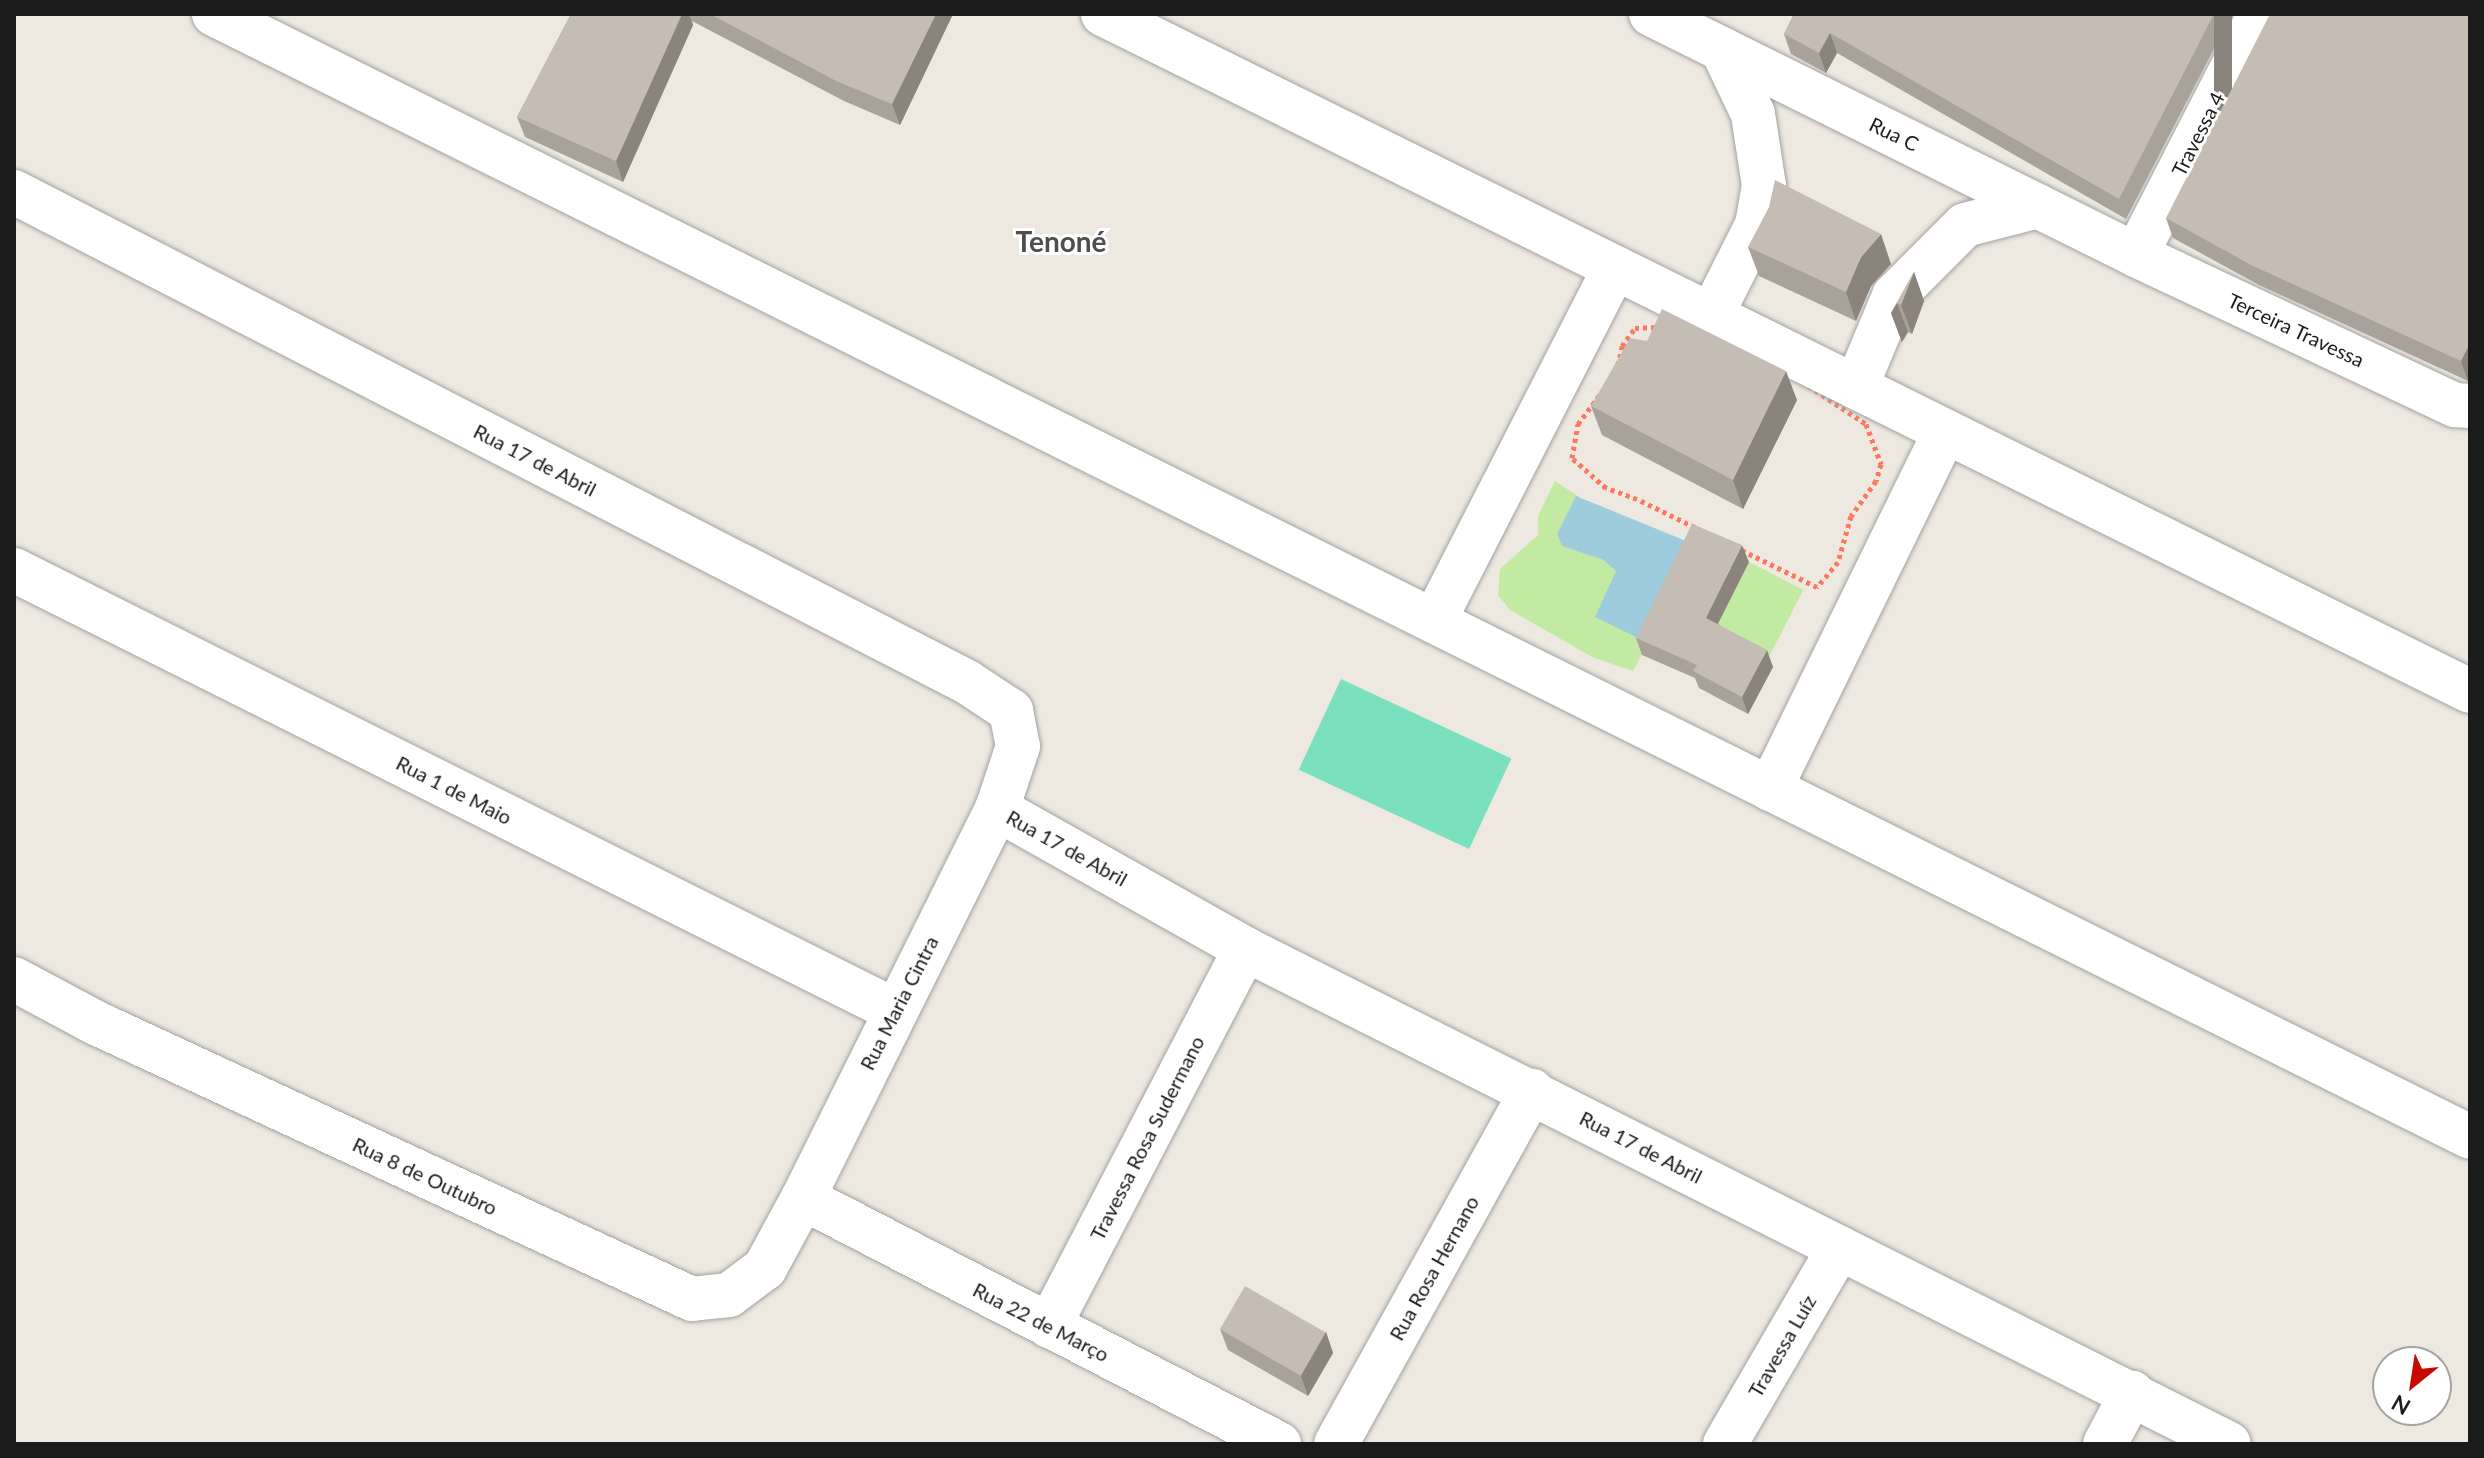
<!DOCTYPE html>
<meta charset="utf-8">
<style>
body{margin:0}
#map{position:relative;width:2484px;height:1458px;overflow:hidden;background:#ede9e0;font-family:Lato,sans-serif}
div>[style]{position:absolute}
.grass>*{inset:0;background:#c2eaa3;transform-origin:0 0}
.pitch>*{inset:0;background:#7ae0be;transform-origin:0 0}
.water>*{inset:0;background:#9eccdd}
.path>*{height:5px;margin-top:-2.5px;transform-origin:0;background:repeating-linear-gradient(90deg,#fe7860 0 4px,transparent 0 8px)}
.roads{filter:drop-shadow(0 0 2px #a2a2a2) drop-shadow(0 0 2px #a2a2a2)}
.street>*{height:44px;margin:-22px;padding:0 22px;transform-origin:22px;border-radius:22px;background:#fff}
.wall>*{inset:0;background:#a9a29a}
.shaded-wall>*{inset:0;background:#8a847d;transform-origin:0 0}
.building>*{inset:0;background:#c5bcb3;transform-origin:0 0}
span{translate:-50% -50%;white-space:nowrap;text-align:center;line-height:1.15;-webkit-text-stroke:6px #fff;paint-order:stroke}
.street-label{font-size:20px;color:#1b1b1b}
.district-label{font-size:28px;color:#4e4e4e;font-weight:700}
.frame{position:absolute;inset:0;border:16px solid #1b1b1b;pointer-events:none}
.north{position:absolute;left:2372px;top:1346px;width:80px;height:80px;box-sizing:border-box;background:#fff;border:2px solid #a4a4a4;border-radius:50%;rotate:210deg;font-size:22px;font-weight:700;line-height:32px;text-align:center;color:#1b1b1b}
.north::after{content:'';display:block;margin:auto;width:28px;height:36px;background:#c60a00;clip-path:polygon(50% 0,100% 100%,50% 72%,0 100%)}
</style>
<div id="map">
<div class="grass">
<div style="clip-path:polygon(1555px 481px,1579px 497px,1557px 534px,1562px 546px,1603px 560px,1616px 571px,1596px 617px,1648px 643px,1633px 671px,1592px 657px,1510px 610px,1498px 595px,1500px 569px,1538px 535px,1538px 516px)"></div>
<div style="left:1749px;top:562px;width:61px;height:74px;rotate:27deg"></div>
</div>
<div class="pitch">
<div style="left:1341px;top:679px;width:188px;height:100px;rotate:25deg"></div>
</div>
<div class="water">
<div style="clip-path:polygon(1576px 496px,1696px 545px,1648px 643px,1595px 617px,1616px 571px,1603px 560px,1562px 546px,1557px 534px)"></div>
</div>
<div class="path">
<div style="left:1677px;top:326px;width:129px;rotate:23.4deg"></div>
<div style="left:1795px;top:377px;width:85px;rotate:33.5deg"></div>
<div style="left:1866px;top:424px;width:43px;rotate:69.4deg"></div>
<div style="left:1881px;top:464px;width:18px;rotate:106deg"></div>
<div style="left:1876px;top:481px;width:43px;rotate:125.5deg"></div>
<div style="left:1851px;top:516px;width:48px;rotate:105.8deg"></div>
<div style="left:1838px;top:562px;width:33px;rotate:130deg"></div>
<div style="left:1817px;top:587px;width:200px;rotate:-153.9deg"></div>
<div style="left:1637px;top:499px;width:33px;rotate:-160deg"></div>
<div style="left:1606px;top:488px;width:45px;rotate:-138.6deg"></div>
<div style="left:1572px;top:458px;width:35px;rotate:-80deg"></div>
<div style="left:1578px;top:424px;width:64px;rotate:-53.3deg"></div>
<div style="left:1616px;top:373px;width:28px;rotate:-77deg"></div>
<div style="left:1622px;top:346px;width:22px;rotate:-54deg"></div>
<div style="left:1635px;top:328px;width:42px;rotate:-2.7deg"></div>
</div>
<div class="roads">
<div class="street">
<div style="left:214px;top:14px;width:2520px;rotate:26.46deg"></div>
<div style="left:1103px;top:14px;width:1525px;rotate:26.35deg"></div>
<div style="left:1651px;top:14px;width:542px;rotate:26.42deg"></div>
<div style="left:2136px;top:255px;width:353px;rotate:25.2deg"></div>
<div style="left:2455px;top:405px;width:15px;rotate:4deg"></div>
<div style="left:14px;top:192px;width:1072px;rotate:27.21deg"></div>
<div style="left:967px;top:682px;width:53px;rotate:33.4deg"></div>
<div style="left:1011px;top:711px;width:36px;rotate:79deg"></div>
<div style="left:1018px;top:746px;width:66px;rotate:108.4deg"></div>
<div style="left:997px;top:809px;width:435px;rotate:116.5deg"></div>
<div style="left:803px;top:1198px;width:80px;rotate:118.5deg"></div>
<div style="left:765px;top:1268px;width:45px;rotate:143.1deg"></div>
<div style="left:729px;top:1295px;width:37px;rotate:174deg"></div>
<div style="left:692px;top:1299px;width:657px;rotate:-155.15deg"></div>
<div style="left:96px;top:1023px;width:93px;rotate:-151.8deg"></div>
<div style="left:2136px;top:255px;width:271px;rotate:-62.8deg"></div>
<div style="left:1711px;top:316px;width:102px;rotate:-63.2deg"></div>
<div style="left:1757px;top:225px;width:40px;rotate:-80deg"></div>
<div style="left:1764px;top:186px;width:73px;rotate:-98.7deg"></div>
<div style="left:1753px;top:114px;width:72px;rotate:-115.5deg"></div>
<div style="left:1856px;top:387px;width:99px;rotate:-67.3deg"></div>
<div style="left:1894px;top:296px;width:100px;rotate:-45deg"></div>
<div style="left:1965px;top:225px;width:75px;rotate:-14.6deg"></div>
<div style="left:14px;top:570px;width:984px;rotate:26.57deg"></div>
<div style="left:1434px;top:621px;width:397px;rotate:-62.9deg"></div>
<div style="left:1770px;top:789px;width:398px;rotate:-63.9deg"></div>
<div style="left:997px;top:809px;width:285px;rotate:29.4deg"></div>
<div style="left:1245px;top:949px;width:1101px;rotate:26.7deg"></div>
<div style="left:803px;top:1198px;width:536px;rotate:27.33deg"></div>
<div style="left:1049px;top:1326px;width:425px;rotate:-62.5deg"></div>
<div style="left:1336px;top:1444px;width:404px;rotate:-61deg"></div>
<div style="left:1725px;top:1444px;width:227px;rotate:-59.8deg"></div>
<div style="left:2105px;top:1444px;width:58px;rotate:-62.1deg"></div>
</div>
</div>
<div class="wall">
<div style="clip-path:polygon(571px 14px,953px 14px,900px 125px,844px 101px,692px 21px,693px 25px,623px 182px,525px 137px,517px 117px)"></div>
<div style="clip-path:polygon(1794px 14px,2232px 14px,2126px 219px,1837px 53px,1826px 73px,1791px 54px,1784px 34px)"></div>
<div style="clip-path:polygon(2470px 14px,2470px 378px,2468px 381px,2259px 285px,2173px 238px,2166px 218px)"></div>
<div style="clip-path:polygon(1748px 247px,1891px 264px,1871px 286px,1856px 321px,1759px 276px)"></div>
<div style="clip-path:polygon(1914px 272px,1924px 301px,1912px 334px,1908px 332px,1902px 342px,1891px 313px)"></div>
<div style="clip-path:polygon(1797px 400px,1743px 509px,1602px 435px,1591px 406px)"></div>
<div style="clip-path:polygon(1749px 562px,1718px 624px,1773px 667px,1748px 714px,1699px 688px,1695px 678px,1642px 655px,1636px 638px)"></div>
<div style="clip-path:polygon(1220px 1329px,1326px 1332px,1333px 1353px,1308px 1396px,1228px 1350px)"></div>
</div>
<div class="shaded-wall">
<div style="clip-path:polygon(682px 14px,689px 14px,693px 25px,623px 182px,616px 161px)"></div>
<div style="clip-path:polygon(936px 14px,953px 14px,900px 125px,892px 104px)"></div>
<div style="left:2214px;top:14px;width:18px;height:208px"></div>
<div style="clip-path:polygon(1830px 33px,1837px 53px,1826px 73px,1819px 53px)"></div>
<div style="clip-path:polygon(1881px 234px,1891px 264px,1871px 286px,1856px 321px,1846px 292px,1861px 257px)"></div>
<div style="clip-path:polygon(1914px 272px,1924px 301px,1912px 334px,1901px 305px)"></div>
<div style="clip-path:polygon(1897px 303px,1908px 332px,1902px 342px,1891px 313px)"></div>
<div style="clip-path:polygon(2470px 343px,2470px 378px,2468px 381px,2461px 361px)"></div>
<div style="clip-path:polygon(1786px 371px,1797px 400px,1743px 509px,1733px 480px)"></div>
<div style="clip-path:polygon(1742px 545px,1749px 562px,1712px 635px,1706px 618px)"></div>
<div style="clip-path:polygon(1767px 650px,1773px 667px,1748px 714px,1742px 697px)"></div>
<div style="clip-path:polygon(1326px 1332px,1333px 1353px,1308px 1396px,1301px 1376px)"></div>
</div>
<div class="building">
<div style="clip-path:polygon(571px 14px,682px 14px,616px 161px,517px 117px)"></div>
<div style="clip-path:polygon(710px 14px,936px 14px,892px 104px,836px 81px)"></div>
<div style="clip-path:polygon(1795px 14px,2214px 14px,2119px 199px,1830px 33px,1819px 53px,1784px 34px)"></div>
<div style="clip-path:polygon(2270px 14px,2470px 14px,2470px 343px,2461px 361px,2251px 265px,2166px 218px)"></div>
<div style="clip-path:polygon(1775px 180px,1881px 234px,1861px 257px,1846px 292px,1748px 247px,1769px 207px)"></div>
<div style="clip-path:polygon(1914px 272px,1901px 305px,1897px 303px,1891px 313px)"></div>
<div style="clip-path:polygon(1662px 309px,1786px 371px,1733px 480px,1591px 406px,1630px 338px,1647px 341px)"></div>
<div style="clip-path:polygon(1692px 524px,1742px 545px,1706px 618px,1767px 650px,1742px 697px,1693px 671px,1697px 665px,1636px 638px)"></div>
<div style="left:1245px;top:1286px;width:93px;height:50px;rotate:30deg"></div>
</div>
<div class="street-label">
<span style="left:1894px;top:134px;rotate:26deg">Rua C</span>
<span style="left:2198px;top:134px;rotate:-63deg">Travessa 4</span>
<span style="left:2296px;top:330px;rotate:25deg">Terceira Travessa</span>
<span style="left:535px;top:460px;rotate:27deg">Rua 17 de Abril</span>
<span style="left:454px;top:790px;rotate:27deg">Rua 1 de Maio</span>
<span style="left:1067px;top:848px;rotate:29deg">Rua 17 de Abril</span>
<span style="left:899px;top:1003px;rotate:-63deg">Rua Maria Cintra</span>
<span style="left:1147px;top:1138px;rotate:-63deg">Travessa Rosa Sudermano</span>
<span style="left:1641px;top:1147px;rotate:27deg">Rua 17 de Abril</span>
<span style="left:425px;top:1176px;rotate:25deg">Rua 8 de Outubro</span>
<span style="left:1434px;top:1268px;rotate:-61deg">Rua Rosa Hernano</span>
<span style="left:1041px;top:1322px;rotate:27deg">Rua 22 de Março</span>
<span style="left:1782px;top:1346px;rotate:-60deg">Travessa Luíz</span>
</div>
<div class="district-label">
<span style="left:1061px;top:241px">Tenoné</span>
</div>
<div class="frame"></div>
<div class="north">N</div>
</div>
